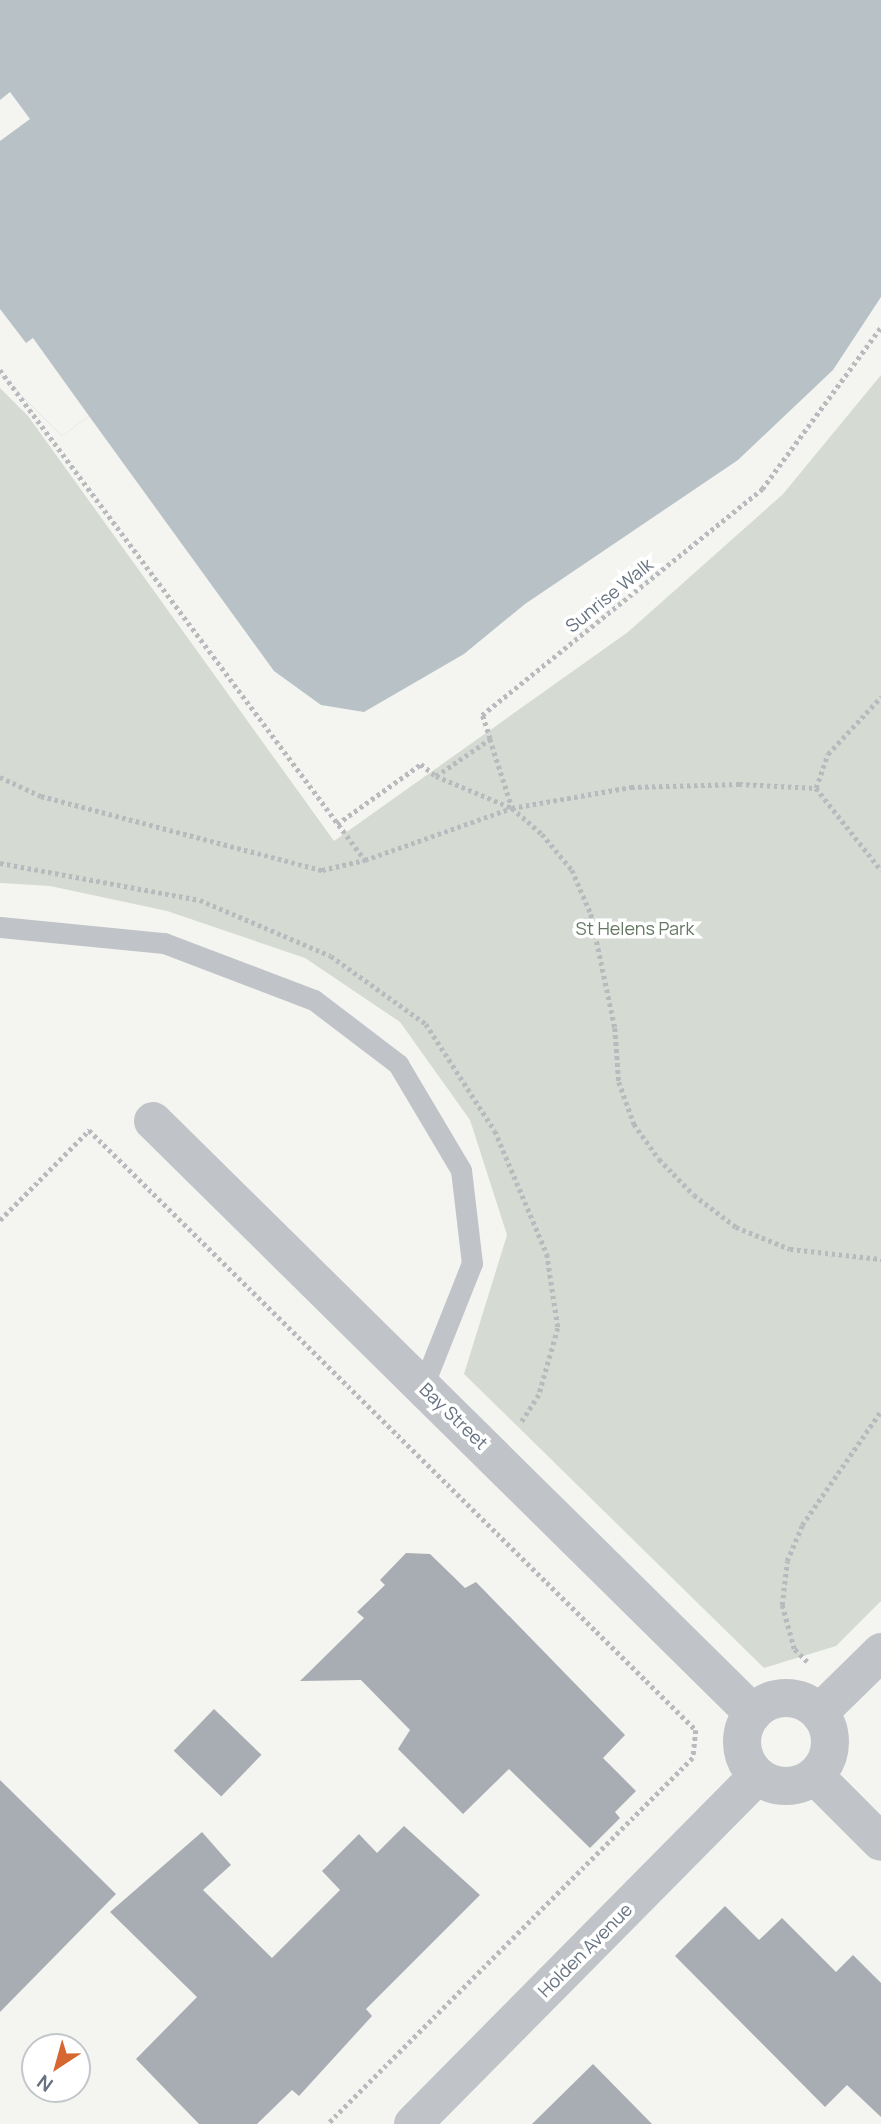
<!DOCTYPE html>
<style>
body{margin:0}
#map{position:relative;width:881px;height:2124px;overflow:hidden;background:#f4f5f1;font-family:Manrope,sans-serif}
div>[style]{position:absolute}
.green>*{inset:0;background:#d5dbd3}
.water>*{inset:0;background:#b8c2c6}
.pier>*{inset:0;background:#f4f5f1}
.building>*{inset:0;background:#a7adb3;transform-origin:0 0}
.path>*{height:4.5px;margin-top:-2.25px;transform-origin:0;background:repeating-linear-gradient(90deg,#b8babd 0 3.5px,transparent 0 7px)}
.service>*{height:21px;margin:-10.5px;padding:0 10.5px;transform-origin:10.5px;border-radius:10.5px;background:#c0c3c7}
.minor>*{height:38px;margin:-19px;padding:0 19px;transform-origin:19px;border-radius:19px;background:#c0c3c7}
.minor>.ring{margin:-19px;padding:0;box-sizing:content-box;background:none;border:38px solid #c0c3c7;border-radius:50%}
span{translate:-50% -50%;white-space:nowrap;text-align:center;line-height:1.15;-webkit-text-stroke:7px #fff;paint-order:stroke}
.street-label{font-size:18px;color:#667280}
.park-label{font-size:18px;color:#667864}
.north{position:absolute;left:21px;top:2033px;width:70px;height:70px;box-sizing:border-box;background:#fff;border:2px solid #c2c7cc;border-radius:50%;rotate:216deg;font-size:19px;font-weight:700;line-height:28px;text-align:center;color:#667280}
.north::after{content:'';display:block;margin:auto;width:24px;height:32px;background:#d66730;clip-path:polygon(50% 0,100% 100%,50% 72%,0 100%)}
</style>
<div id="map">
<div class="green">
<div style="clip-path:polygon(881px 375px,881px 1601px,836px 1646px,764px 1668px,464px 1374px,507px 1235px,470px 1120px,400px 1022px,305px 958px,167px 911px,50px 886px,0 883px,0 388px,28px 416px,334px 841px,628px 632px,783px 494px)"></div>
</div>
<div class="water">
<div style="clip-path:polygon(0 0,881px 0,881px 297px,833px 370px,738px 460px,525px 604px,464px 654px,364px 712px,321px 705px,274px 671px,89px 416px,62px 436px,0 374px)"></div>
</div>
<div class="pier">
<div style="clip-path:polygon(10px 92px,30px 119px,0 141px,0 100px)"></div>
<div style="clip-path:polygon(0 309px,26px 343px,33px 338px,89px 416px,62px 436px,0 374px)"></div>
</div>
<div class="building">
<div style="clip-path:polygon(406px 1553px,430px 1554px,465px 1588px,476px 1582px,625px 1735px,603px 1758px,636px 1791px,615px 1812px,620px 1818px,590px 1848px,509px 1769px,463px 1814px,398px 1749px,410px 1730px,361px 1680px,300px 1681px,364px 1618px,357px 1612px,385px 1585px,380px 1580px)"></div>
<div style="left:214px;top:1709px;width:66px;height:58px;rotate:44deg"></div>
<div style="clip-path:polygon(0 1780px,116px 1894px,0 2012px)"></div>
<div style="clip-path:polygon(404px 1826px,480px 1895px,366px 2009px,372px 2016px,299px 2096px,292px 2090px,257px 2124px,199px 2124px,136px 2059px,197px 1997px,110px 1912px,202px 1832px,231px 1865px,203px 1890px,272px 1958px,340px 1890px,322px 1871px,359px 1834px,377px 1853px)"></div>
<div style="clip-path:polygon(725px 1906px,759px 1940px,782px 1918px,836px 1972px,853px 1955px,881px 1983px,881px 2117px,847px 2085px,825px 2107px,675px 1956px)"></div>
<div style="clip-path:polygon(593px 2064px,652px 2124px,532px 2124px)"></div>
</div>
<div class="path">
<div style="left:0;top:370px;width:611px;rotate:53.32deg"></div>
<div style="left:490px;top:739px;width:71px;rotate:72.1deg"></div>
<div style="left:436px;top:776px;width:82px;rotate:22.8deg"></div>
<div style="left:512px;top:808px;width:40px;rotate:41deg"></div>
<div style="left:542px;top:834px;width:47px;rotate:50.2deg"></div>
<div style="left:572px;top:870px;width:48px;rotate:66.6deg"></div>
<div style="left:591px;top:914px;width:116px;rotate:78.1deg"></div>
<div style="left:615px;top:1028px;width:54px;rotate:85.8deg"></div>
<div style="left:619px;top:1082px;width:45px;rotate:70.3deg"></div>
<div style="left:634px;top:1124px;width:43px;rotate:54.5deg"></div>
<div style="left:659px;top:1159px;width:50px;rotate:45.8deg"></div>
<div style="left:694px;top:1195px;width:53px;rotate:37.3deg"></div>
<div style="left:736px;top:1227px;width:58px;rotate:22.2deg"></div>
<div style="left:790px;top:1249px;width:92px;rotate:6.3deg"></div>
<div style="left:0;top:777px;width:45px;rotate:24.9deg"></div>
<div style="left:41px;top:796px;width:291px;rotate:14.8deg"></div>
<div style="left:322px;top:870px;width:44px;rotate:-13.1deg"></div>
<div style="left:365px;top:860px;width:156px;rotate:-19.5deg"></div>
<div style="left:512px;top:808px;width:121px;rotate:-10deg"></div>
<div style="left:631px;top:787px;width:108px;rotate:-1.6deg"></div>
<div style="left:739px;top:784px;width:77px;rotate:3deg"></div>
<div style="left:816px;top:788px;width:105px;rotate:51.6deg"></div>
<div style="left:816px;top:788px;width:36px;rotate:-71deg"></div>
<div style="left:828px;top:754px;width:78px;rotate:-47.1deg"></div>
<div style="left:337px;top:824px;width:103px;rotate:-35.5deg"></div>
<div style="left:421px;top:764px;width:19px;rotate:39deg"></div>
<div style="left:436px;top:776px;width:65px;rotate:-34.4deg"></div>
<div style="left:490px;top:739px;width:25px;rotate:-108deg"></div>
<div style="left:482px;top:715px;width:360px;rotate:-38.9deg"></div>
<div style="left:762px;top:489px;width:201px;rotate:-53.7deg"></div>
<div style="left:0;top:863px;width:203px;rotate:10.5deg"></div>
<div style="left:200px;top:900px;width:142px;rotate:23.1deg"></div>
<div style="left:331px;top:956px;width:117px;rotate:35.6deg"></div>
<div style="left:426px;top:1024px;width:127px;rotate:57.2deg"></div>
<div style="left:495px;top:1131px;width:134px;rotate:67.1deg"></div>
<div style="left:547px;top:1254px;width:75px;rotate:81.5deg"></div>
<div style="left:558px;top:1328px;width:70px;rotate:105.8deg"></div>
<div style="left:539px;top:1395px;width:33px;rotate:123deg"></div>
<div style="left:0;top:1220px;width:127px;rotate:-45.3deg"></div>
<div style="left:89px;top:1130px;width:853px;rotate:44.67deg"></div>
<div style="left:696px;top:1730px;width:28px;rotate:96deg"></div>
<div style="left:693px;top:1758px;width:517px;rotate:134.92deg"></div>
<div style="left:807px;top:1662px;width:18px;rotate:-135deg"></div>
<div style="left:794px;top:1649px;width:46px;rotate:-105.3deg"></div>
<div style="left:782px;top:1605px;width:44px;rotate:-83.5deg"></div>
<div style="left:787px;top:1561px;width:39px;rotate:-67deg"></div>
<div style="left:802px;top:1525px;width:139px;rotate:-55.3deg"></div>
</div>
<div class="service">
<div style="left:0;top:927px;width:165px;rotate:5.6deg"></div>
<div style="left:164px;top:943px;width:160px;rotate:20.8deg"></div>
<div style="left:314px;top:1000px;width:106px;rotate:37.3deg"></div>
<div style="left:398px;top:1064px;width:123px;rotate:59.3deg"></div>
<div style="left:461px;top:1170px;width:94px;rotate:83.3deg"></div>
<div style="left:472px;top:1263px;width:132px;rotate:111.7deg"></div>
</div>
<div class="minor">
<div style="left:153px;top:1121px;width:843px;rotate:44.62deg"></div>
<div class="ring" style="left:742px;top:1698px;width:50px;height:50px"></div>
<div style="left:819px;top:1713px;width:87px;rotate:-44.5deg"></div>
<div style="left:815px;top:1776px;width:93px;rotate:45deg"></div>
<div style="left:413px;top:2124px;width:489px;rotate:-45.3deg"></div>
</div>
<div class="street-label">
<span style="left:609px;top:595px;rotate:-39deg">Sunrise Walk</span>
<span style="left:454px;top:1416px;rotate:44deg">Bay Street</span>
<span style="left:585px;top:1950px;rotate:-45deg">Holden Avenue</span>
</div>
<div class="park-label">
<span style="left:635px;top:928px">St Helens Park</span>
</div>
<div class="north">N</div>
</div>
